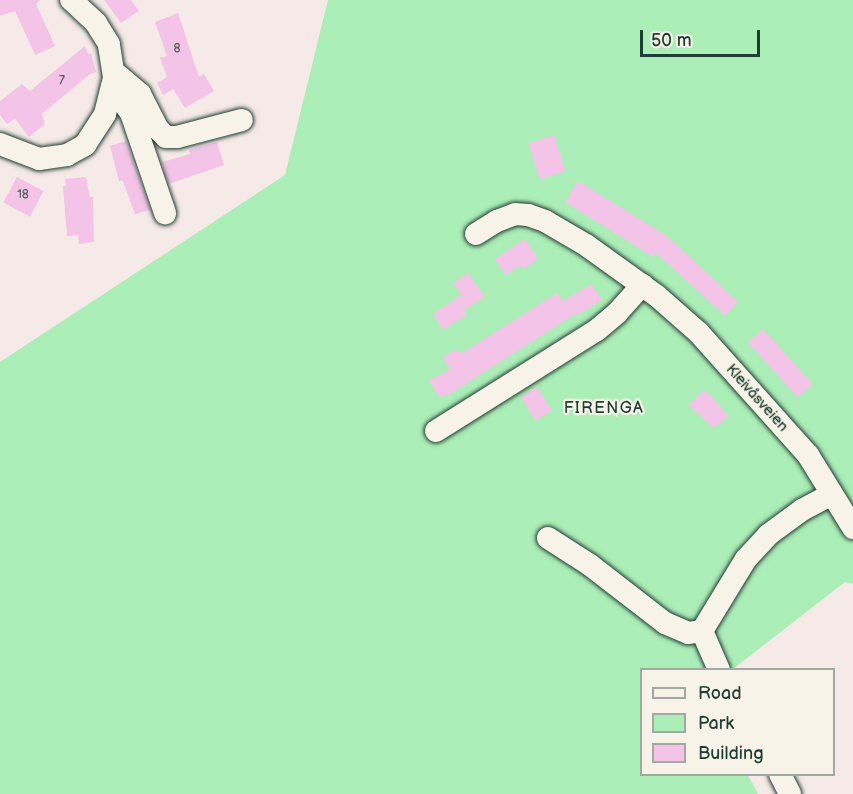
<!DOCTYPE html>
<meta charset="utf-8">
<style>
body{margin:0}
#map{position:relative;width:853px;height:794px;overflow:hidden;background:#f6eae8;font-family:"Balsamiq Sans",sans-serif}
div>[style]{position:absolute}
.green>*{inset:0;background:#aceeb7}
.building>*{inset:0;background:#f3c4e7;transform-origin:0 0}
.roads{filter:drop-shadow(0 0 2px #1f3d34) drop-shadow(0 0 2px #1f3d34)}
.minor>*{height:22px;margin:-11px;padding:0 11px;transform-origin:11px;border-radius:11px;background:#f7f3e8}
span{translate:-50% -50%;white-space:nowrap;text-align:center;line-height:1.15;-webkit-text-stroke:4.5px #f7f3e8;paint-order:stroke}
.number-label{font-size:12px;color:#545f61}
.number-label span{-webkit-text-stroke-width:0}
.street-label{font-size:15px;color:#1f3d34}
.neighbourhood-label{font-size:16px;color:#1f3d34;letter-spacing:1.5px}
.legend{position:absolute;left:640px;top:668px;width:195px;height:108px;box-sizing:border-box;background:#f7f3e8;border:2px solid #a1aaa0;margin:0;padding:8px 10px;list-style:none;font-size:18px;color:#1f3d34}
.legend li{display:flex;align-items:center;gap:12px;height:30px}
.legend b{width:30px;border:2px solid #a1aaa0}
.scale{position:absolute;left:640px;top:30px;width:120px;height:27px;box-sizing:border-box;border:3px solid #1f3d34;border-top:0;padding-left:8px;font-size:18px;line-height:21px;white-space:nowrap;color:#1f3d34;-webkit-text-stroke:4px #f7f3e8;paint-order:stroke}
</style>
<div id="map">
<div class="green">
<div style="clip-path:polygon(328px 0,853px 0,853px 584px,845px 582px,733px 669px,642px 670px,642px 774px,748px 775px,758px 794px,0 794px,0 362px,285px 175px)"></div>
</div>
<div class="building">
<div style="clip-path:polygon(0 0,40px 0,36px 4px,55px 46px,35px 55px,15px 11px,0 16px)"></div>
<div style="clip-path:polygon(104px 0,131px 0,139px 11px,121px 23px)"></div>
<div style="clip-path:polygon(178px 13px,199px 77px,204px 74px,214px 91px,185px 108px,173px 89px,163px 95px,157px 83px,167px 77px,160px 58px,167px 56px,155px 22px)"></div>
<div style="clip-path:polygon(85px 46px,88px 54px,91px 53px,96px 72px,90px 74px,42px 114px,45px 124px,29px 137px,15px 119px,7px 124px,0 115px,0 101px,22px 84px,30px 91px)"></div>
<div style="left:554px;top:135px;width:38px;height:27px;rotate:72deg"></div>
<div style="clip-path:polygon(126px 141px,150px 210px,135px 214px,123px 181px,119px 181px,110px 146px)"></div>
<div style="clip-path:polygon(217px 142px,224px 165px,169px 184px,162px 162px,190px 154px,189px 150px)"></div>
<div style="left:17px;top:177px;width:30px;height:29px;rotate:28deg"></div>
<div style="clip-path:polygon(86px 177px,90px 197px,93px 197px,94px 242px,79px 244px,78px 235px,67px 236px,63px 186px,66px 186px,65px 179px)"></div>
<div style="clip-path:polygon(578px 181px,667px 236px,738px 302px,725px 316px,656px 253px,653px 257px,565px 202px)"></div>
<div style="clip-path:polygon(525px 239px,538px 259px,523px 269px,521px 265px,506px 275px,495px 259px)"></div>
<div style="clip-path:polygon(468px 273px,485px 297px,464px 310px,467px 315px,443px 330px,433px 314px,461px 295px,453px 283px)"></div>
<div style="clip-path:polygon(591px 284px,602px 300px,578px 315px,577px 313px,447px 396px,446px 394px,440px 398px,429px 381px,450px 369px,443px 357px,455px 350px,462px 353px,557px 293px,563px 301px)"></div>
<div style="left:763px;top:329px;width:74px;height:20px;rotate:48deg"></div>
<div style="left:537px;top:387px;width:28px;height:19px;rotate:58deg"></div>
<div style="clip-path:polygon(705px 390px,729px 416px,714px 428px,688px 405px)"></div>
</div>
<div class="roads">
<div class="minor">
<div style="left:114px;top:72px;width:34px;rotate:40deg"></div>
<div style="left:140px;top:94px;width:39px;rotate:63deg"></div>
<div style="left:158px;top:129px;width:11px;rotate:45deg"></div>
<div style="left:166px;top:137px;width:11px"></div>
<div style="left:177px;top:137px;width:67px;rotate:-14.7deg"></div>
<div style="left:112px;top:87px;width:32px;rotate:54deg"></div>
<div style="left:131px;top:113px;width:106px;rotate:71.2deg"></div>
<div style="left:0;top:144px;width:42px;rotate:21deg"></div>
<div style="left:39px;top:159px;width:28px;rotate:-8deg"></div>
<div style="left:67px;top:155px;width:21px;rotate:-29deg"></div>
<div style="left:85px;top:145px;width:37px;rotate:-57deg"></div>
<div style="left:105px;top:114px;width:38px;rotate:-76deg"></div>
<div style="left:114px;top:77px;width:33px;rotate:-99deg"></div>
<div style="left:109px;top:44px;width:25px;rotate:-122deg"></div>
<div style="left:96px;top:23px;width:34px;rotate:-137deg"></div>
<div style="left:476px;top:234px;width:25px;rotate:-32deg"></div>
<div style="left:497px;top:221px;width:19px;rotate:-21deg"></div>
<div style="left:515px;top:214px;width:13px;rotate:4deg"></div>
<div style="left:528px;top:215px;width:18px;rotate:19deg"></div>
<div style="left:545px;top:221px;width:48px;rotate:30.3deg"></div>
<div style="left:586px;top:245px;width:87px;rotate:35.7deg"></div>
<div style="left:657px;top:296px;width:56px;rotate:41.4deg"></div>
<div style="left:699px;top:333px;width:164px;rotate:48.2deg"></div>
<div style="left:808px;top:455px;width:86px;rotate:58.3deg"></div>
<div style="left:436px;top:431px;width:190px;rotate:-32.1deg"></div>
<div style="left:597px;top:330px;width:26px;rotate:-40deg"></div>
<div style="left:617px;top:313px;width:38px;rotate:-48deg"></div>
<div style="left:548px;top:538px;width:50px;rotate:32.7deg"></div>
<div style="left:590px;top:565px;width:95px;rotate:37.7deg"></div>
<div style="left:665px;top:623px;width:25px;rotate:23deg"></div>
<div style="left:688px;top:633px;width:14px;rotate:-8deg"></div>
<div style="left:702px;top:631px;width:84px;rotate:-58.6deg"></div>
<div style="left:746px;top:559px;width:33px;rotate:-47deg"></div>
<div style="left:768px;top:535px;width:42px;rotate:-36.3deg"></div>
<div style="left:802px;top:510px;width:34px;rotate:-28deg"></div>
<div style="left:702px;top:631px;width:43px;rotate:66.4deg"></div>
<div style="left:780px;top:774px;width:22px;rotate:63deg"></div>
</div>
</div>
<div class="number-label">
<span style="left:177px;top:49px">8</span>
<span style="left:62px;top:81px">7</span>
<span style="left:23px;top:195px">18</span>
</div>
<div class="street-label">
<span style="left:757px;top:398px;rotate:48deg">Kleivåsveien</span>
</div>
<div class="neighbourhood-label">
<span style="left:604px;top:409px">FIRENGA</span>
</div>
<ul class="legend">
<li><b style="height:8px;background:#f7f3e8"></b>Road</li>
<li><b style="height:16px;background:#aceeb7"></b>Park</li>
<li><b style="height:16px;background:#f3c4e7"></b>Building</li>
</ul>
<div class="scale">50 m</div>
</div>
